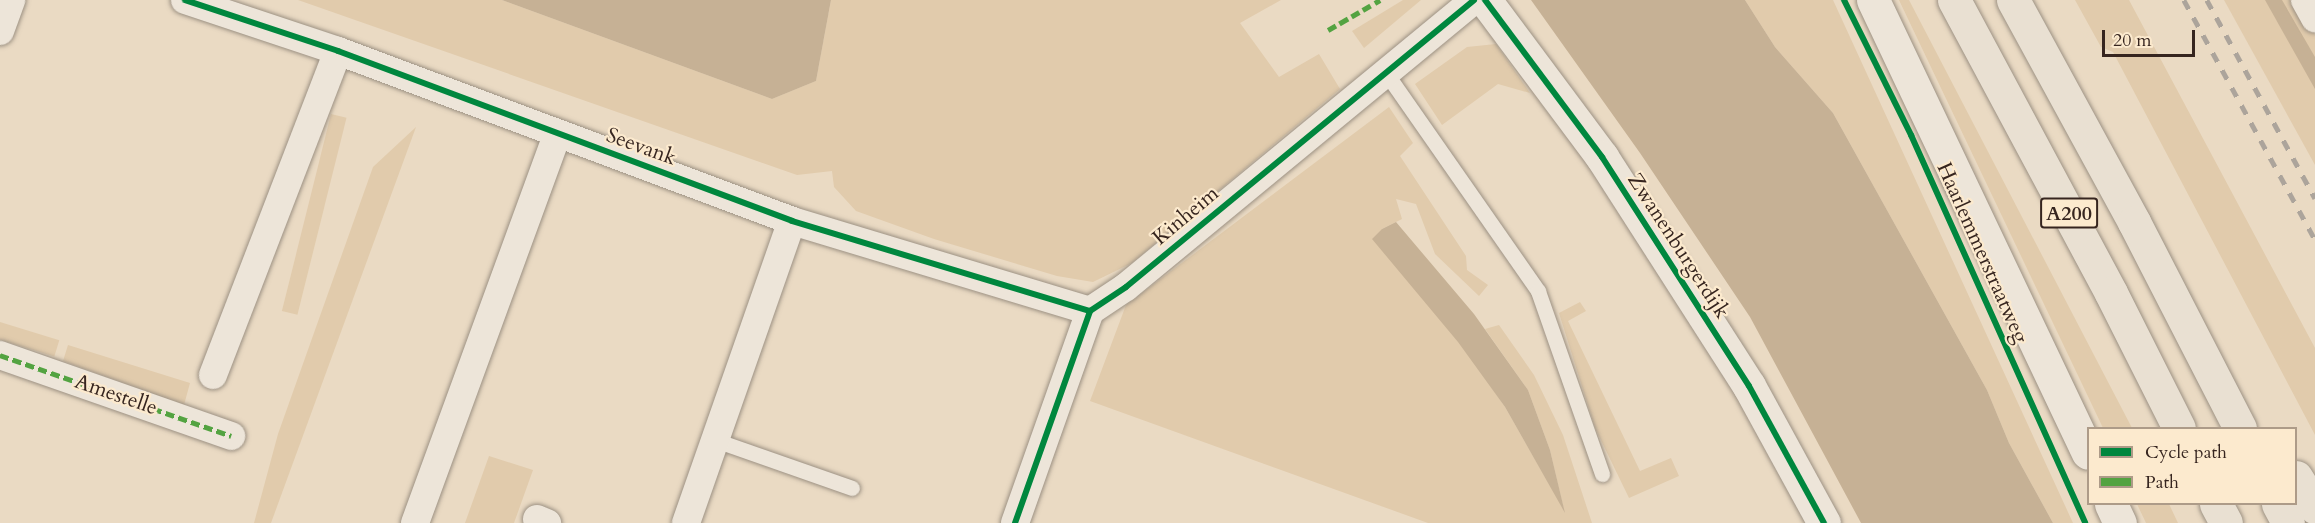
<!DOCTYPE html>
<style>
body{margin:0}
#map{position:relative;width:2315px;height:523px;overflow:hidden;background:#eadac3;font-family:Cardo,serif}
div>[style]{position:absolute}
.green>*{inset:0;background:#e1cbac;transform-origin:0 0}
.water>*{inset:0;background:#c6b195}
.roads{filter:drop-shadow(0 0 2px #9c9183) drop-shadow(0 0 2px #9c9183)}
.lane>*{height:15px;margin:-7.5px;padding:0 7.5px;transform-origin:7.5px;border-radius:7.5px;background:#ede5d9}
.street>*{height:28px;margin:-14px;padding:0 14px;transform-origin:14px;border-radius:14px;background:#ede5d9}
.secondary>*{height:33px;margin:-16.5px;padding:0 16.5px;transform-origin:16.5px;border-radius:16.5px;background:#ede5d9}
.highway>*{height:33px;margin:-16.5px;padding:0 16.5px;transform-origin:16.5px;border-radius:16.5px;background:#e9e0d2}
.rail>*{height:4.5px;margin-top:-2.25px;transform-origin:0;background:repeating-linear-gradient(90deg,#aca49b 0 10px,transparent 0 20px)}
.quiet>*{height:4.5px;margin-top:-2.25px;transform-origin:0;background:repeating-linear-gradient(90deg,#53a341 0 9px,transparent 0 13.5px)}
.cycleway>*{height:6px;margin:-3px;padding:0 3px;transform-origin:3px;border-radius:3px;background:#00873e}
span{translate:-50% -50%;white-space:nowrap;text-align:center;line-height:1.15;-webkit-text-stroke:4.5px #fceace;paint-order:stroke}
.shield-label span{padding:2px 4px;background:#fceace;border:2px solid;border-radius:4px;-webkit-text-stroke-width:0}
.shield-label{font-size:20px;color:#36251f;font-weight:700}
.street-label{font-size:21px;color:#36251f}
.legend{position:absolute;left:2087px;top:427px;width:210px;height:78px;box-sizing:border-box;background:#fceace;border:2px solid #ad9b88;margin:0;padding:8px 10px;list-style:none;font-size:18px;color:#36251f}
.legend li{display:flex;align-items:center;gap:12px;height:30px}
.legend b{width:30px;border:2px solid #ad9b88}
.scale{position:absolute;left:2102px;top:30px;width:93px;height:27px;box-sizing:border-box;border:3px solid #36251f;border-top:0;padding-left:8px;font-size:18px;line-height:21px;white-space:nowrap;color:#36251f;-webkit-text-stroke:4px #fceace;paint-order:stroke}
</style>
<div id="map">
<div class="green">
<div style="clip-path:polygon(298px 0,502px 0,772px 99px,816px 81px,831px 0,1281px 0,1240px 23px,1279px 77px,1319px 54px,1340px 89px,1132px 263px,1093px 282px,1057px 276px,934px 239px,856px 211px,834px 187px,832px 171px,797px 175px)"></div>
<div style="clip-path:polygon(1403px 0,1421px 0,1364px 48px,1352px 31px)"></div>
<div style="clip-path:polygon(1745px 0,1833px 0,2073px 523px,2053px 523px,2009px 443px,1987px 390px,1833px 113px,1775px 47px)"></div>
<div style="clip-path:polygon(1899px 0,1909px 0,2132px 428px,2103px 428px)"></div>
<div style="clip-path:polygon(2075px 0,2129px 0,2315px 348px,2315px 435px,2113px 52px,2101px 47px)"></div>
<div style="clip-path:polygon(2224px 0,2296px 0,2315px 35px,2315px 165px)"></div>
<div style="clip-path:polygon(1496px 44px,1530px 93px,1498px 84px,1442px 125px,1415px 84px,1467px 47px)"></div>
<div style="clip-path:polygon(1389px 107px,1413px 143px,1400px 156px,1466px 256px,1467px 270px,1488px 285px,1479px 296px,1435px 254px,1416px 204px,1396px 199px,1402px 219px,1382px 229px,1505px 407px,1564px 510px,1550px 450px,1528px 390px,1485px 329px,1499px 325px,1534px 375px,1563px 435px,1592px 523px,1428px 523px,1090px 401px,1126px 305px)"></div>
<div style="left:331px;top:114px;width:16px;height:203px;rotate:14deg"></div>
<div style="clip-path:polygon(416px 127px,271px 523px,254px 523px,278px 434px,373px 167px)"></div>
<div style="clip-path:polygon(1580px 302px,1586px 311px,1568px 321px,1640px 471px,1671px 458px,1679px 476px,1629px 498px,1595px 428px,1559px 313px)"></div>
<div style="left:0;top:322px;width:62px;height:17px;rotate:17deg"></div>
<div style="clip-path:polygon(68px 345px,190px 383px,184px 405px,63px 361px)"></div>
<div style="clip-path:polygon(489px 456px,533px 470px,514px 523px,465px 523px)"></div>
<div style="clip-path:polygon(2137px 504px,2169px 504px,2178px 523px,2146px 523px)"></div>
</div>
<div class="water">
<div style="clip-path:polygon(502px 0,831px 0,816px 81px,772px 99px)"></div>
<div style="clip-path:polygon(1531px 0,1745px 0,1775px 47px,1833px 113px,1987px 390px,2009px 443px,2053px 523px,1861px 523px,1750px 317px,1640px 153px)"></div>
<div style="clip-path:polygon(2265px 0,2282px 0,2315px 57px,2315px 89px)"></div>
<div style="clip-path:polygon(1396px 222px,1474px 314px,1528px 390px,1550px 450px,1565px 513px,1505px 407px,1458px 342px,1372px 239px,1382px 229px)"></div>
</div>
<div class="roads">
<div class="lane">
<div style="left:1386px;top:73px;width:266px;rotate:55.1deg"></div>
<div style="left:1538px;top:291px;width:194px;rotate:70.7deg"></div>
<div style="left:715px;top:440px;width:145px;rotate:19.3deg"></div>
</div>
<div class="street">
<div style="left:185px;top:0;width:161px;rotate:18.4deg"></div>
<div style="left:338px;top:51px;width:485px;rotate:20.5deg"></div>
<div style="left:792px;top:221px;width:311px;rotate:16.8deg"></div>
<div style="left:2305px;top:0;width:21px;rotate:61deg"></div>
<div style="left:0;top:31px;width:33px;rotate:-70deg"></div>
<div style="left:0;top:355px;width:245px;rotate:19.3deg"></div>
<div style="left:213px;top:375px;width:347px;rotate:-68.9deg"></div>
<div style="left:537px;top:519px;width:11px;rotate:22deg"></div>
<div style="left:415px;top:523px;width:414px;rotate:-69.9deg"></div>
<div style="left:686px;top:523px;width:320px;rotate:-70.7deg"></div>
<div style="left:1015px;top:523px;width:225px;rotate:-70.5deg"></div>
<div style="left:1090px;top:311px;width:43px;rotate:-33.7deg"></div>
<div style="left:1126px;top:287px;width:451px;rotate:-39.5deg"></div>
</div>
<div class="secondary">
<div style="left:1485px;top:0;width:196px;rotate:53.3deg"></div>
<div style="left:1602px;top:157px;width:272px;rotate:57.3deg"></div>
<div style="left:1749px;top:386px;width:156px;rotate:61.3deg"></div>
<div style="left:1873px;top:0;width:501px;rotate:64.61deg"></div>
<div style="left:2111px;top:504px;width:21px;rotate:65deg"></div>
</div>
<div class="highway">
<div style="left:1954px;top:0;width:332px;rotate:61.8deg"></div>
<div style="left:2111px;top:293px;width:151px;rotate:63.3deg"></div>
<div style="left:2013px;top:0;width:253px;rotate:61.4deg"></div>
<div style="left:2134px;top:222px;width:232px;rotate:62.8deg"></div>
<div style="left:2296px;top:477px;width:36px;rotate:58deg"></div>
<div style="left:2216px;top:504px;width:21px;rotate:62deg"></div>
<div style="left:2278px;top:504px;width:21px;rotate:62deg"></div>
</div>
</div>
<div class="rail">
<div style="left:2184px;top:0;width:273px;rotate:61.3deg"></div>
<div style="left:2207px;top:0;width:226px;rotate:61.4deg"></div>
</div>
<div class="quiet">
<div style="left:1328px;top:30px;width:60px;rotate:-30deg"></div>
<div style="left:0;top:355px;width:245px;rotate:19.3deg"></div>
</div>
<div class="cycleway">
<div style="left:185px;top:0;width:161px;rotate:18.4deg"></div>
<div style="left:338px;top:51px;width:485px;rotate:20.5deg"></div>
<div style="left:792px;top:221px;width:311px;rotate:16.8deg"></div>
<div style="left:1485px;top:0;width:196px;rotate:53.3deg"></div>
<div style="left:1602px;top:157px;width:272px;rotate:57.3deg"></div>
<div style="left:1749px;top:386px;width:156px;rotate:61.3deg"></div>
<div style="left:1844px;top:0;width:151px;rotate:63.6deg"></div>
<div style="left:1911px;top:135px;width:425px;rotate:65.8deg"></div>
<div style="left:1015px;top:523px;width:225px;rotate:-70.5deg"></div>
<div style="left:1090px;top:311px;width:43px;rotate:-33.7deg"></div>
<div style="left:1126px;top:287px;width:451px;rotate:-39.5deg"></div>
</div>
<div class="shield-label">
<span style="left:2069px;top:213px">A200</span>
</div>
<div class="street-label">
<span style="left:641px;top:147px;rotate:20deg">Seevank</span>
<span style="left:1186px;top:216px;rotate:-40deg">Kinheim</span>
<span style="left:1678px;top:246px;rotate:57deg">Zwanenburgerdijk</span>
<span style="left:1982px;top:253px;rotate:66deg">Haarlemmerstraatweg</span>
<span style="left:116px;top:395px;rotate:19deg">Amestelle</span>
</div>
<ul class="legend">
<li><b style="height:8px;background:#00873e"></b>Cycle path</li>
<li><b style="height:8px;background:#53a341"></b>Path</li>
</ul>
<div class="scale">20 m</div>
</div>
